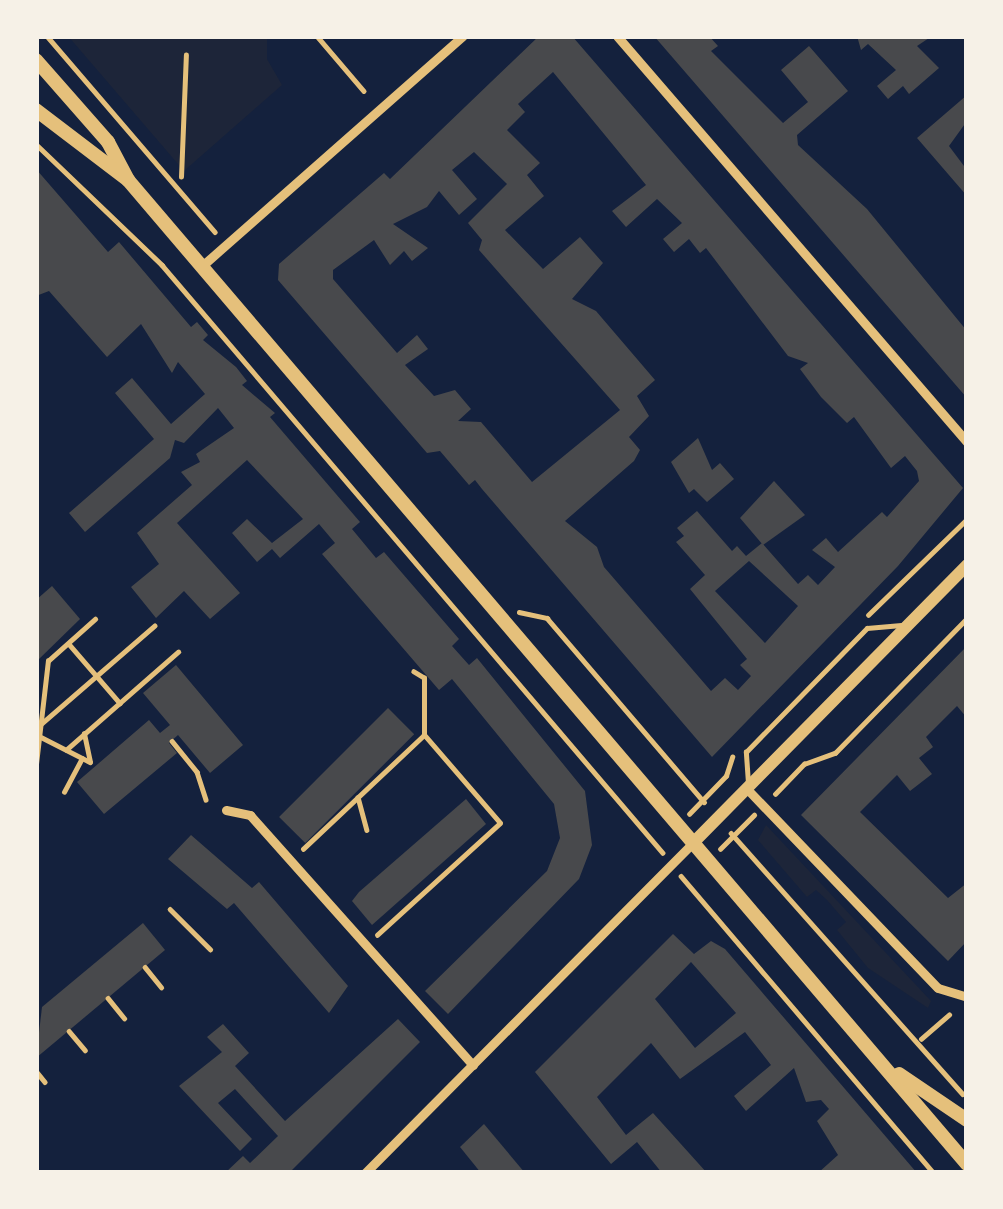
<!DOCTYPE html>
<style>
body{margin:0}
#map{position:relative;width:1003px;height:1209px;overflow:hidden;background:#14213d;font-family:"Open Sans",sans-serif}
div>[style]{position:absolute}
.green>*{inset:0;background:#1d2539}
.building>*{inset:0;background:#48494c;transform-origin:0 0}
.path>*{height:4.5px;margin:-2.25px;padding:0 2.25px;transform-origin:2.25px;border-radius:2.25px;background:#e5c07b}
.service>*{height:4.5px;margin:-2.25px;padding:0 2.25px;transform-origin:2.25px;border-radius:2.25px;background:#e5c07b}
.minor>*{height:9px;margin:-4.5px;padding:0 4.5px;transform-origin:4.5px;border-radius:4.5px;background:#e5c07b}
.tertiary>*{height:12px;margin:-6px;padding:0 6px;transform-origin:6px;border-radius:6px;background:#e5c07b}
.secondary>*{height:14px;margin:-7px;padding:0 7px;transform-origin:7px;border-radius:7px;background:#e5c07b}
span{translate:-50% -50%;white-space:nowrap;text-align:center;line-height:1.15;-webkit-text-stroke:9px #f6f1e7;paint-order:stroke}
.frame{position:absolute;inset:0;border:39px solid #f6f1e7;pointer-events:none}
</style>
<div id="map">
<div class="green">
<div style="clip-path:polygon(68px 36px,267px 36px,267px 59px,282px 85px,184px 171px)"></div>
<div style="clip-path:polygon(766px 825px,931px 1001px,928px 1008px,868px 968px,837px 930px,846px 922px,827px 900px,816px 890px,807px 897px,758px 840px)"></div>
</div>
<div class="building">
<div style="clip-path:polygon(evenodd,539px 36px,572px 36px,963px 488px,898px 566px,712px 757px,482px 489px,475px 480px,469px 485px,440px 451px,427px 453px,278px 280px,279px 264px,384px 173px,390px 179px,539px 36px,553px 72px,646px 185px,612px 211px,626px 227px,657px 199px,682px 223px,663px 239px,674px 252px,689px 239px,700px 253px,706px 248px,788px 356px,808px 363px,800px 369px,821px 397px,847px 423px,854px 417px,891px 468px,905px 456px,917px 471px,919px 481px,887px 517px,882px 512px,838px 552px,826px 538px,812px 550px,835px 567px,818px 585px,808px 575px,798px 584px,762px 543px,746px 556px,737px 546px,732px 551px,697px 511px,677px 528px,684px 536px,676px 542px,705px 575px,690px 589px,747px 659px,740px 665px,751px 676px,738px 690px,725px 678px,711px 691px,604px 567px,597px 547px,565px 521px,634px 461px,640px 450px,629px 437px,649px 416px,637px 396px,655px 380px,596px 311px,572px 299px,603px 263px,580px 237px,543px 269px,505px 230px,544px 196px,527px 175px,540px 163px,507px 130px,525px 112px,518px 104px,553px 72px,539px 36px,474px 152px,507px 184px,468px 223px,482px 240px,479px 250px,620px 410px,532px 482px,481px 422px,458px 421px,471px 409px,455px 390px,434px 396px,405px 365px,428px 349px,417px 335px,397px 353px,333px 279px,333px 270px,374px 240px,390px 265px,404px 251px,412px 261px,428px 248px,393px 224px,427px 207px,439px 191px,459px 215px,477px 199px,452px 170px,474px 152px,539px 36px,749px 561px,798px 606px,765px 643px,715px 591px,749px 561px)"></div>
<div style="clip-path:polygon(654px 36px,709px 36px,718px 46px,711px 51px,783px 123px,808px 102px,781px 70px,809px 46px,848px 91px,797px 135px,798px 145px,867px 209px,967px 331px,967px 398px)"></div>
<div style="clip-path:polygon(857px 36px,932px 36px,917px 46px,939px 68px,909px 94px,903px 86px,888px 99px,877px 86px,896px 70px,868px 44px,861px 50px)"></div>
<div style="clip-path:polygon(967px 95px,967px 121px,949px 146px,967px 170px,967px 196px,917px 138px)"></div>
<div style="clip-path:polygon(36px 169px,108px 252px,119px 242px,191px 327px,197px 322px,208px 335px,203px 340px,236px 367px,247px 381px,242px 385px,275px 413px,270px 417px,360px 522px,352px 529px,376px 558px,384px 552px,459px 639px,452px 646px,469px 665px,477px 658px,585px 791px,592px 845px,579px 879px,448px 1014px,425px 991px,547px 871px,560px 838px,554px 804px,452px 679px,439px 690px,322px 554px,335px 543px,319px 524px,280px 558px,272px 549px,257px 562px,232px 533px,247px 519px,272px 543px,303px 519px,247px 460px,177px 523px,240px 593px,210px 619px,184px 591px,156px 618px,131px 587px,159px 564px,137px 533px,192px 485px,181px 472px,200px 462px,196px 454px,234px 428px,218px 408px,184px 443px,175px 440px,170px 458px,85px 532px,69px 513px,154px 439px,115px 393px,132px 378px,171px 424px,205px 394px,178px 362px,172px 373px,141px 324px,107px 357px,49px 291px,36px 296px)"></div>
<div style="clip-path:polygon(698px 438px,712px 470px,720px 463px,734px 479px,707px 502px,694px 489px,689px 493px,671px 462px)"></div>
<div style="clip-path:polygon(774px 481px,805px 515px,763px 545px,740px 518px)"></div>
<div style="clip-path:polygon(52px 586px,80px 619px,36px 662px,36px 600px)"></div>
<div style="clip-path:polygon(967px 646px,967px 718px,957px 706px,926px 737px,933px 747px,919px 758px,932px 774px,910px 791px,897px 775px,860px 812px,948px 898px,967px 883px,967px 941px,948px 961px,801px 815px)"></div>
<div style="clip-path:polygon(176px 665px,243px 745px,210px 773px,178px 735px,169px 743px,177px 753px,104px 814px,77px 782px,149px 720px,160px 733px,170px 725px,143px 693px)"></div>
<div style="left:388px;top:708px;width:37px;height:154px;rotate:45deg"></div>
<div style="clip-path:polygon(466px 799px,486px 824px,372px 925px,352px 901px,359px 892px)"></div>
<div style="clip-path:polygon(191px 835px,252px 888px,259px 882px,348px 986px,329px 1013px,234px 903px,227px 909px,168px 859px)"></div>
<div style="clip-path:polygon(143px 923px,165px 950px,36px 1058px,42px 1007px)"></div>
<div style="clip-path:polygon(evenodd,673px 934px,694px 954px,711px 941px,725px 949px,917px 1173px,818px 1173px,838px 1155px,817px 1121px,829px 1109px,821px 1100px,806px 1102px,794px 1068px,746px 1111px,734px 1096px,771px 1065px,745px 1032px,680px 1079px,651px 1043px,597px 1097px,626px 1135px,653px 1113px,707px 1173px,662px 1173px,637px 1142px,611px 1164px,535px 1072px,673px 934px,691px 962px,736px 1013px,695px 1048px,655px 999px,691px 962px)"></div>
<div style="clip-path:polygon(398px 1019px,420px 1042px,289px 1173px,225px 1173px,243px 1156px,250px 1163px,278px 1136px,235px 1089px,218px 1103px,252px 1139px,240px 1151px,179px 1086px,222px 1052px,207px 1037px,223px 1024px,249px 1053px,235px 1066px,285px 1121px)"></div>
<div style="clip-path:polygon(484px 1124px,525px 1173px,481px 1173px,460px 1147px)"></div>
</div>
<div class="path">
<div style="left:47px;top:36px;width:258px;rotate:49.4deg"></div>
<div style="left:317px;top:36px;width:72px;rotate:49.5deg"></div>
<div style="left:36px;top:144px;width:175px;rotate:43.8deg"></div>
<div style="left:162px;top:265px;width:772px;rotate:49.57deg"></div>
<div style="left:181px;top:177px;width:122px;rotate:-87.7deg"></div>
<div style="left:519px;top:612px;width:29px;rotate:12deg"></div>
<div style="left:547px;top:618px;width:242px;rotate:49.5deg"></div>
<div style="left:868px;top:615px;width:138px;rotate:-44.1deg"></div>
<div style="left:69px;top:644px;width:78px;rotate:49.2deg"></div>
<div style="left:41px;top:724px;width:150px;rotate:-40.9deg"></div>
<div style="left:41px;top:737px;width:55px;rotate:27deg"></div>
<div style="left:90px;top:762px;width:29px;rotate:-102deg"></div>
<div style="left:172px;top:741px;width:40px;rotate:51deg"></div>
<div style="left:197px;top:772px;width:29px;rotate:72deg"></div>
<div style="left:66px;top:750px;width:149px;rotate:-41.2deg"></div>
<div style="left:36px;top:764px;width:104px;rotate:-83.4deg"></div>
<div style="left:48px;top:661px;width:63px;rotate:-41.8deg"></div>
<div style="left:64px;top:792px;width:38px;rotate:-62deg"></div>
<div style="left:775px;top:794px;width:42px;rotate:-46deg"></div>
<div style="left:804px;top:764px;width:33px;rotate:-20deg"></div>
<div style="left:835px;top:753px;width:189px;rotate:-45.6deg"></div>
<div style="left:358px;top:797px;width:34px;rotate:75deg"></div>
<div style="left:689px;top:814px;width:53px;rotate:-45.8deg"></div>
<div style="left:726px;top:776px;width:20px;rotate:-72deg"></div>
<div style="left:731px;top:833px;width:349px;rotate:48.4deg"></div>
<div style="left:303px;top:849px;width:166px;rotate:-43.3deg"></div>
<div style="left:424px;top:735px;width:57px;rotate:-90deg"></div>
<div style="left:424px;top:678px;width:12px;rotate:-149deg"></div>
<div style="left:720px;top:849px;width:48px;rotate:-45deg"></div>
<div style="left:681px;top:876px;width:390px;rotate:49.6deg"></div>
<div style="left:170px;top:909px;width:57px;rotate:45deg"></div>
<div style="left:377px;top:935px;width:166px;rotate:-42.3deg"></div>
<div style="left:500px;top:823px;width:116px;rotate:-130.8deg"></div>
<div style="left:145px;top:967px;width:26px;rotate:51deg"></div>
<div style="left:108px;top:998px;width:26px;rotate:51deg"></div>
<div style="left:69px;top:1031px;width:25px;rotate:50deg"></div>
<div style="left:921px;top:1039px;width:37px;rotate:-41deg"></div>
<div style="left:36px;top:1071px;width:14px;rotate:51deg"></div>
</div>
<div class="service">
<div style="left:748px;top:783px;width:31px;rotate:-94deg"></div>
<div style="left:746px;top:752px;width:173px;rotate:-45.7deg"></div>
<div style="left:867px;top:628px;width:37px;rotate:-5deg"></div>
</div>
<div class="minor">
<div style="left:617px;top:36px;width:536px;rotate:49.24deg"></div>
<div style="left:203px;top:265px;width:346px;rotate:-41.4deg"></div>
<div style="left:748px;top:790px;width:274px;rotate:46.2deg"></div>
<div style="left:938px;top:988px;width:30px;rotate:17deg"></div>
<div style="left:226px;top:810px;width:25px;rotate:12deg"></div>
<div style="left:250px;top:815px;width:335px;rotate:48.3deg"></div>
<div style="left:365px;top:1173px;width:468px;rotate:-45.2deg"></div>
</div>
<div class="tertiary">
<div style="left:695px;top:841px;width:388px;rotate:-45.4deg"></div>
</div>
<div class="secondary">
<div style="left:36px;top:60px;width:109px;rotate:48.7deg"></div>
<div style="left:108px;top:142px;width:43px;rotate:62.2deg"></div>
<div style="left:128px;top:180px;width:1293px;rotate:49.55deg"></div>
<div style="left:36px;top:110px;width:116px;rotate:37.3deg"></div>
<div style="left:899px;top:1074px;width:82px;rotate:34.1deg"></div>
</div>
<div class="frame"></div>
</div>
